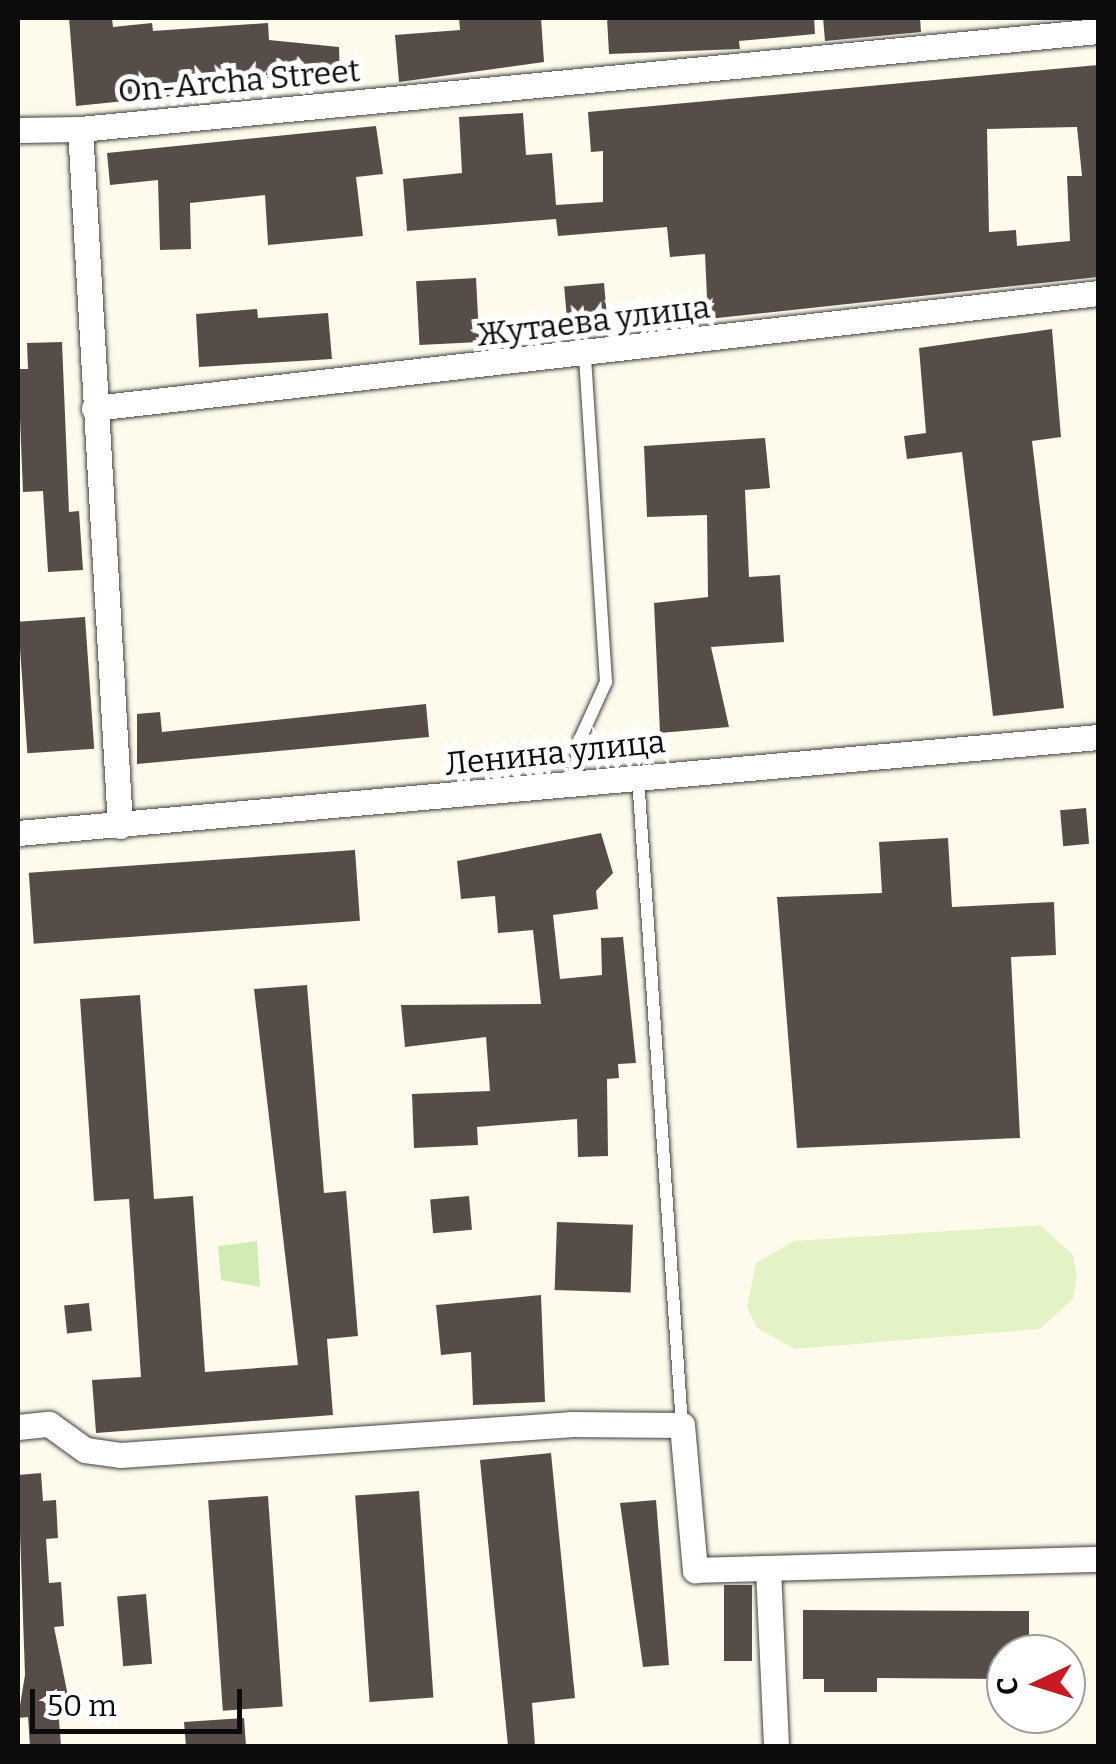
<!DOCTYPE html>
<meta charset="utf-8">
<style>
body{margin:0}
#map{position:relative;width:1116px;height:1764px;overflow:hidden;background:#fffbec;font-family:Bitter,serif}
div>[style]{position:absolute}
.green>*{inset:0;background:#d1ecb3}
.pitch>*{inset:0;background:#e3f3c5}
.building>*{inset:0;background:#564d48;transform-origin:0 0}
.roads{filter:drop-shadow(0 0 2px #3f3f3f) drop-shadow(0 0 2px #3f3f3f)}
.service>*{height:12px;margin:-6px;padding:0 6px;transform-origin:6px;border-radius:6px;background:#fff}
.minor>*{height:25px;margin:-12.5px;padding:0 12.5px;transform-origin:12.5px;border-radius:12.5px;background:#fff}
span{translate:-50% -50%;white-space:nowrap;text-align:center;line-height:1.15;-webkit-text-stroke:10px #fff;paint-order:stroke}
.street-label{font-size:32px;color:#0c0c0c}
.frame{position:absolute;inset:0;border:20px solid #0c0c0c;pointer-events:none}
.north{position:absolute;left:986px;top:1634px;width:100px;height:100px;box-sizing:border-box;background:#fff;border:2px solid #9e9e9e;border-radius:50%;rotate:266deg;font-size:28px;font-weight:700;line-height:40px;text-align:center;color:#0c0c0c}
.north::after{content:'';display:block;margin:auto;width:35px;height:45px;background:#c61b23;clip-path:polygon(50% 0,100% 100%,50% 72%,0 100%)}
.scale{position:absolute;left:30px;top:1689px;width:212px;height:45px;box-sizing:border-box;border:5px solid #0c0c0c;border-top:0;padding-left:12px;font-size:30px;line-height:35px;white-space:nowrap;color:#0c0c0c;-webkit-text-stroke:8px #fff;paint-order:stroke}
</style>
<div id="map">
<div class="green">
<div style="clip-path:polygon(257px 1241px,260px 1287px,221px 1280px,218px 1246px)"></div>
</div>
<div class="pitch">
<div style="clip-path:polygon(1040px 1225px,1073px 1255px,1077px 1277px,1073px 1299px,1040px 1329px,794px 1349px,756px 1327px,747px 1307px,756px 1263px,794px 1241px)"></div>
</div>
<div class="building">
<div style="clip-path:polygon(69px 18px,112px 18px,113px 27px,152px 23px,153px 31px,268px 23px,269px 40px,339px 47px,340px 79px,76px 106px)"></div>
<div style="clip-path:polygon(459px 18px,541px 18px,544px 62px,399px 82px,395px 35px,460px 30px)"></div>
<div style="clip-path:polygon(607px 18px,814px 18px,815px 34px,739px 41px,740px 49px,609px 54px)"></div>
<div style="clip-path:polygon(823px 18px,920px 18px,921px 32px,825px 41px)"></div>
<div style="clip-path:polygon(evenodd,1098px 65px,1098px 277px,708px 319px,705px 254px,670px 257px,667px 227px,558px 236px,556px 219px,407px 231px,403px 179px,462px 173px,459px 117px,523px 113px,526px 155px,552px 153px,556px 205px,603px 202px,603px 151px,591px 152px,588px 112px,1098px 65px,1077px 127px,1082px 176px,1067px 176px,1070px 241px,1017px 246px,1016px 230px,989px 232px,987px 129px,1077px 127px)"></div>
<div style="clip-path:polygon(376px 126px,383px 174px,356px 177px,363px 236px,268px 245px,265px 195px,190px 203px,191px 249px,160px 250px,158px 180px,110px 185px,107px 153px)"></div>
<div style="left:476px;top:278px;width:64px;height:60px;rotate:87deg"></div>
<div style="left:604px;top:283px;width:50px;height:40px;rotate:85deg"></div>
<div style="clip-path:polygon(257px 309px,258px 318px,328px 313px,332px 359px,199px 367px,196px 314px)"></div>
<div style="clip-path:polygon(1052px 329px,1061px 437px,1032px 441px,1064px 708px,993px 716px,962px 452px,907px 459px,904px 436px,926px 433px,919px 348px)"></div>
<div style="clip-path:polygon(62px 342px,69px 512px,79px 511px,83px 570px,48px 572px,43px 491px,23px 492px,18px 369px,28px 369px,27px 343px)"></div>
<div style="clip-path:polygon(765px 438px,770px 488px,745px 490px,749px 577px,780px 575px,784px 642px,711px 647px,729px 727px,660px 733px,654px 603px,708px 597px,707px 515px,647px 517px,644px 446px)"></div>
<div style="left:85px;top:617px;width:132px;height:67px;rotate:86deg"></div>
<div style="clip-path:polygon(426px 704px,429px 737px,137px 764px,137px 714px,160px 712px,162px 732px)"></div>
<div style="left:1086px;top:808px;width:36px;height:26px;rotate:85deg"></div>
<div style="clip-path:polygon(601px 833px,613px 873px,596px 891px,598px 909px,553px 915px,560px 979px,602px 975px,601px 938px,623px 937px,636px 1063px,618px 1064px,619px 1078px,607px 1079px,608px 1156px,578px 1157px,577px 1119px,477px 1127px,478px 1145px,414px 1148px,412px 1094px,490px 1091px,486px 1037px,405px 1047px,401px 1005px,541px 1004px,533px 930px,498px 933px,495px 896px,461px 899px,457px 861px)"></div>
<div style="clip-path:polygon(948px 838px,952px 907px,1054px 902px,1056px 955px,1011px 957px,1020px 1138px,797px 1148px,777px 897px,882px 893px,879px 842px)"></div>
<div style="left:355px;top:850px;width:71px;height:327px;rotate:86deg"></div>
<div style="clip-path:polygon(307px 985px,324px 1193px,346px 1191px,358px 1336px,327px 1339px,333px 1415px,96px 1433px,92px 1380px,141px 1377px,129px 1199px,94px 1201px,80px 999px,140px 995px,154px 1199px,193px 1196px,205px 1372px,298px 1365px,254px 989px)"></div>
<div style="left:469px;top:1196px;width:34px;height:39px;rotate:85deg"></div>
<div style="left:557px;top:1222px;width:76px;height:68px;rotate:2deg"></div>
<div style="clip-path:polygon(541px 1295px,545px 1402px,473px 1405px,471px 1352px,441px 1355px,436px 1305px)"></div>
<div style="left:89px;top:1303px;width:28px;height:25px;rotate:84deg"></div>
<div style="clip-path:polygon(551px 1453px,575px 1698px,532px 1703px,535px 1746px,508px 1746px,480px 1460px)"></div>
<div style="clip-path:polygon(41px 1473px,43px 1501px,56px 1500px,58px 1538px,46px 1539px,49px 1583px,61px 1582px,64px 1626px,54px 1627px,70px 1706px,58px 1707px,61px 1746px,30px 1746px,28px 1717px,18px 1718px,25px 1675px,18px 1475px)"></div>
<div style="left:419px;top:1491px;width:207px;height:64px;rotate:86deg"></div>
<div style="left:268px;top:1496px;width:211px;height:60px;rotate:86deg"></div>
<div style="clip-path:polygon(656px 1500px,669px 1665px,643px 1667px,620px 1503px)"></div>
<div style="left:724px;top:1585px;width:28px;height:76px"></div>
<div style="left:146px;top:1594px;width:70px;height:29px;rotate:85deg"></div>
<div style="clip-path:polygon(803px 1610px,1029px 1611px,1029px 1654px,1006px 1654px,1006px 1679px,877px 1678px,877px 1692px,824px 1692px,824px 1679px,803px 1679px)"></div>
<div style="clip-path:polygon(244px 1718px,246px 1746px,186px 1746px,184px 1722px)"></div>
</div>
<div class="roads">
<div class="service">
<div style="left:638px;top:777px;width:649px;rotate:86.12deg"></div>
<div style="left:573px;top:784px;width:46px;rotate:-81.2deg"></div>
<div style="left:580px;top:739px;width:63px;rotate:-65.5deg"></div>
<div style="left:606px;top:682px;width:328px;rotate:-93.7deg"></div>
</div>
<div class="minor">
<div style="left:18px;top:130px;width:62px;rotate:-0.9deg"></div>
<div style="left:94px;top:408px;width:1011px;rotate:-6.53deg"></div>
<div style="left:120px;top:826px;width:698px;rotate:-93.28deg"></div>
<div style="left:80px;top:129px;width:1023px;rotate:-5.5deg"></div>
<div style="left:18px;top:833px;width:1084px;rotate:-5.08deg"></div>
<div style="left:18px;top:1427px;width:31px;rotate:-6deg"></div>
<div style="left:49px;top:1424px;width:44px;rotate:35.8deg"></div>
<div style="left:85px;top:1450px;width:35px;rotate:8deg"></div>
<div style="left:120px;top:1455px;width:451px;rotate:-3.9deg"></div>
<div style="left:570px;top:1424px;width:112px;rotate:0.5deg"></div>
<div style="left:682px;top:1425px;width:146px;rotate:84.9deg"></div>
<div style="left:695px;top:1570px;width:403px;rotate:-1.6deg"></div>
<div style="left:768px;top:1569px;width:177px;rotate:87.4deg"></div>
</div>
</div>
<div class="street-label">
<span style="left:239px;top:81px;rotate:-5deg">On-Archa Street</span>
<span style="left:593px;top:321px;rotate:-7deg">Жутаева улица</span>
<span style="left:555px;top:753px;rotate:-6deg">Ленина улица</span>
</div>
<div class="frame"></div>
<div class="north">С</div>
<div class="scale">50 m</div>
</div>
